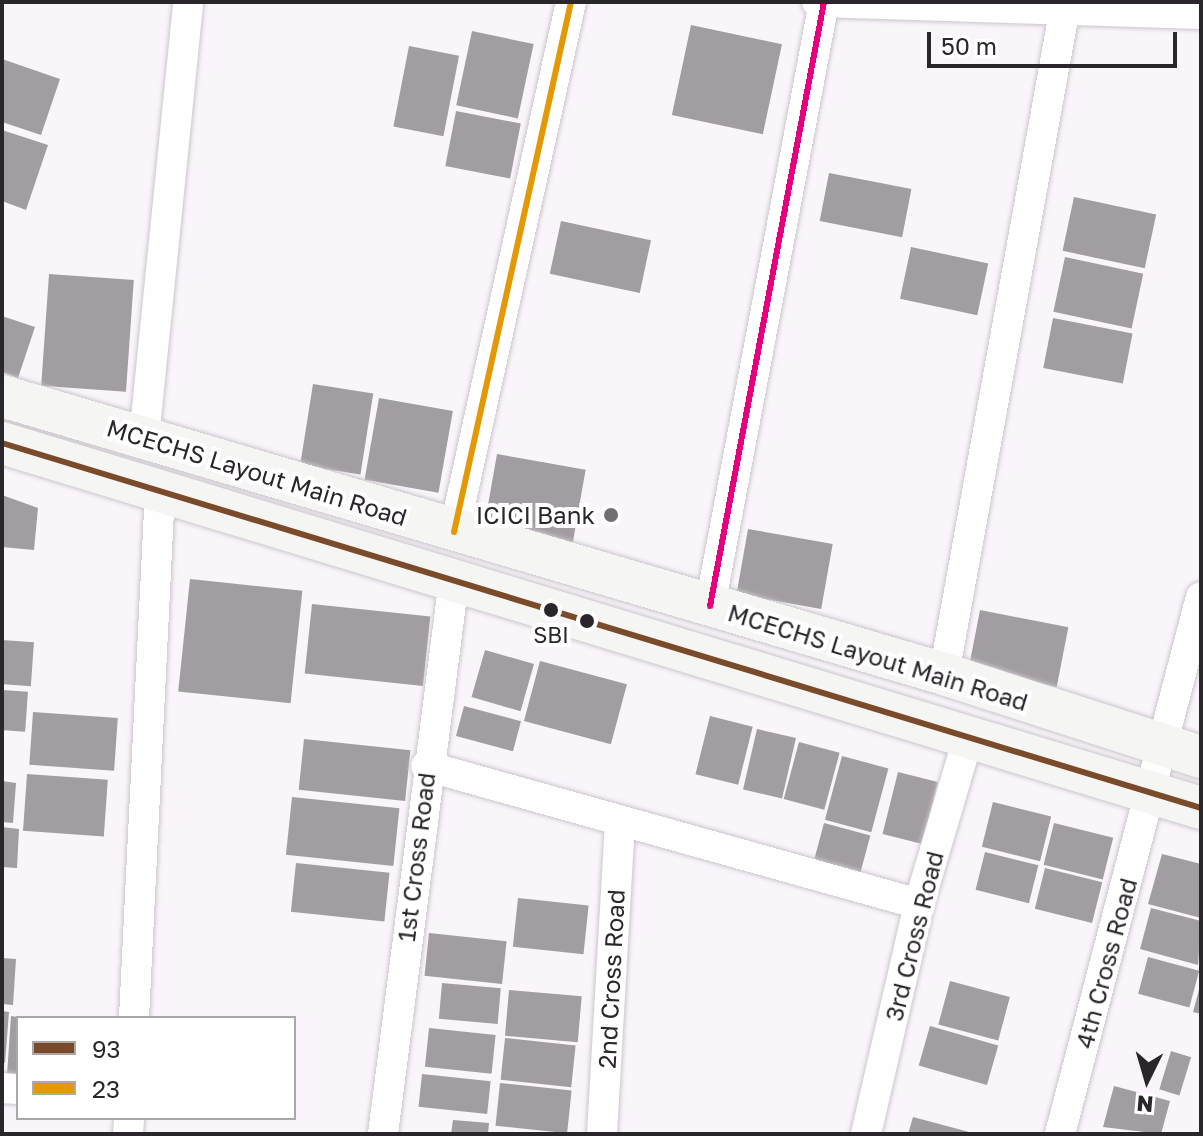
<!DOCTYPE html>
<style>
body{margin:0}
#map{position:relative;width:1203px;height:1136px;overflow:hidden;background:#faf5fb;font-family:"Golos Text",sans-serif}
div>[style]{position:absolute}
.building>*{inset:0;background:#a29da1;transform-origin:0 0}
.roads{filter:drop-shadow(0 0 2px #cbc6cc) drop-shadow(0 0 2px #cbc6cc)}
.minor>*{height:30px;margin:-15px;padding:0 15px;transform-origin:15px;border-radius:15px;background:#fefefe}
.secondary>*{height:42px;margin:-21px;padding:0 21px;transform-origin:21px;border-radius:21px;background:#f5f5f4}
.bus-1>*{height:6px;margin:-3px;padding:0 3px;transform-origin:3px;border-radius:3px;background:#7a4b2a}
.bus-2>*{height:6px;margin:-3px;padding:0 3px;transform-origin:3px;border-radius:3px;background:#e29904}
.bus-3>*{height:6px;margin:-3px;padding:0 3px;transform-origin:3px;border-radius:3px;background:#e5007d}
.dots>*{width:22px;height:22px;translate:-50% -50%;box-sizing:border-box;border:4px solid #fff;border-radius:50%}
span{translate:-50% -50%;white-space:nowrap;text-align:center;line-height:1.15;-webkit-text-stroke:8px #fff;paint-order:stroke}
.bus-label{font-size:22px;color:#2a262b}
.street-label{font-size:24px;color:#2a262b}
.poi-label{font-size:24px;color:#2a262b}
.right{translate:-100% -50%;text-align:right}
.frame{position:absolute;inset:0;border:4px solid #2a262b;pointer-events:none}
.legend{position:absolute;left:16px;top:1016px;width:280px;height:104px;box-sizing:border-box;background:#fff;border:2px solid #aaa8aa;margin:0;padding:10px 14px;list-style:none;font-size:24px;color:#2a262b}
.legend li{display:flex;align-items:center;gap:16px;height:40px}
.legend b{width:40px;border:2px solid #aaa8aa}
.north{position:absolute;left:1107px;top:1040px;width:80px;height:80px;-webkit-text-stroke:6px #fff;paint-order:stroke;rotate:185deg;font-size:22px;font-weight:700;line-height:32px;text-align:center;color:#2a262b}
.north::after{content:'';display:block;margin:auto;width:28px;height:36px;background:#2a262b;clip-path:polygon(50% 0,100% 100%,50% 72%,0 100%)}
.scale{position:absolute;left:927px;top:32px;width:250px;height:36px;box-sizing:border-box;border:4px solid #2a262b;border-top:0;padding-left:10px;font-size:24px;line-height:28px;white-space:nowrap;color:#2a262b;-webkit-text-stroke:6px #fff;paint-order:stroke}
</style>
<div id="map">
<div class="building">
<div style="left:691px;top:25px;width:93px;height:92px;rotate:12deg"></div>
<div style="left:472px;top:31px;width:63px;height:76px;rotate:12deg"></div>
<div style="left:409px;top:46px;width:51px;height:82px;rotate:11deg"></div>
<div style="clip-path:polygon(2px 59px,60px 79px,41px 135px,2px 122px)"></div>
<div style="left:456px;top:111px;width:66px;height:56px;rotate:11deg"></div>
<div style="clip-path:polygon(2px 130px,48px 145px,26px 210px,2px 201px)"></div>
<div style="left:829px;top:173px;width:84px;height:49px;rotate:11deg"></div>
<div style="left:1074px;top:197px;width:84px;height:55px;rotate:12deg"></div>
<div style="left:561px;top:221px;width:92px;height:54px;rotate:12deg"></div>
<div style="left:911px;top:247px;width:79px;height:53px;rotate:12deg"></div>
<div style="left:1065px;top:257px;width:80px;height:56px;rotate:12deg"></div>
<div style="left:49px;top:274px;width:85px;height:112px;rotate:4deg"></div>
<div style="clip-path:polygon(2px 316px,35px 327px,18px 378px,2px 372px)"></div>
<div style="left:1053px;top:318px;width:81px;height:51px;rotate:11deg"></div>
<div style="left:313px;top:384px;width:61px;height:82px;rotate:9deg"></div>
<div style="left:379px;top:398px;width:75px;height:83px;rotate:10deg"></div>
<div style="left:497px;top:454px;width:90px;height:79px;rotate:10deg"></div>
<div style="clip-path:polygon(2px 495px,38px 508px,34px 550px,2px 547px)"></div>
<div style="left:748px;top:529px;width:86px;height:66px;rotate:10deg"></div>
<div style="left:190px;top:579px;width:113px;height:113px;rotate:6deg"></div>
<div style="left:312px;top:604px;width:119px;height:70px;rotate:6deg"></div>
<div style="left:980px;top:610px;width:90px;height:61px;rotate:11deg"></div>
<div style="left:2px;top:640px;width:32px;height:44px;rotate:4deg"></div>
<div style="left:485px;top:650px;width:51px;height:49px;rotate:16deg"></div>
<div style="left:540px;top:661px;width:90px;height:62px;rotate:15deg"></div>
<div style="left:2px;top:690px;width:26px;height:40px;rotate:4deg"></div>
<div style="left:464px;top:706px;width:59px;height:31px;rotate:15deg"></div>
<div style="left:33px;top:712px;width:85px;height:53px;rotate:4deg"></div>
<div style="left:710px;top:716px;width:44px;height:60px;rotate:14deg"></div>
<div style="left:757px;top:729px;width:40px;height:62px;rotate:13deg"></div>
<div style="left:304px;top:739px;width:107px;height:51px;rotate:6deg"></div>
<div style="left:799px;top:742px;width:42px;height:59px;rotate:15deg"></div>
<div style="left:842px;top:756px;width:48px;height:66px;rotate:15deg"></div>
<div style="left:898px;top:772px;width:41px;height:64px;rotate:14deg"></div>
<div style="left:27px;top:774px;width:81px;height:57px;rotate:4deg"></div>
<div style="clip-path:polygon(2px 781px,16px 783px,13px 823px,2px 822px)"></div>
<div style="left:292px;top:797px;width:108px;height:58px;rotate:6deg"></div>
<div style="left:993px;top:802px;width:60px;height:46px;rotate:14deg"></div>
<div style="left:824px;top:823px;width:48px;height:51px;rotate:15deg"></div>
<div style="left:1054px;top:823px;width:61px;height:43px;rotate:14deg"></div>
<div style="clip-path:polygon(2px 827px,19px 829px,17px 868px,2px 867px)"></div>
<div style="left:985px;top:852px;width:55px;height:39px;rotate:14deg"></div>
<div style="clip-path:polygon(1162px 854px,1201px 864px,1201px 918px,1148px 904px)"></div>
<div style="left:296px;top:863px;width:94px;height:49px;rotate:6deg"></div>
<div style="left:1045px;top:868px;width:59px;height:42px;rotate:14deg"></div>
<div style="left:518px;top:898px;width:71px;height:49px;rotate:6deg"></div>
<div style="clip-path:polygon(1151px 908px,1201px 921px,1198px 965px,1140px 949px)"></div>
<div style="left:429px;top:933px;width:78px;height:43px;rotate:6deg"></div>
<div style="left:1148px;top:957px;width:53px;height:38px;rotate:15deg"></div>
<div style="clip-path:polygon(2px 958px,16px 959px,13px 1005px,2px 1004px)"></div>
<div style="left:950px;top:981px;width:62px;height:45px;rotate:15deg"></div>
<div style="left:442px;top:983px;width:59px;height:36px;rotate:5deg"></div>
<div style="clip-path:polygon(1200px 986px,1201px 987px,1201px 1014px,1193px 1012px)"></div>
<div style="left:509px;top:990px;width:73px;height:46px;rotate:5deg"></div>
<div style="clip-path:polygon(2px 1011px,9px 1012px,5px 1063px,2px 1062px)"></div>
<div style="clip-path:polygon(11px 1016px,18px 1017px,18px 1076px,7px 1075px)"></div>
<div style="left:930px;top:1026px;width:71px;height:41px;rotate:16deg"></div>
<div style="left:429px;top:1028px;width:67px;height:39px;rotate:6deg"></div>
<div style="left:505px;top:1038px;width:71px;height:42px;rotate:6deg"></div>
<div style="left:1171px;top:1051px;width:21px;height:40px;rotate:17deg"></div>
<div style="left:422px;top:1074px;width:69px;height:33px;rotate:6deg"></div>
<div style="left:500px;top:1083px;width:72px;height:43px;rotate:6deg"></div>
<div style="clip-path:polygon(1114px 1086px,1170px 1101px,1161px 1134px,1103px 1127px)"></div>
<div style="clip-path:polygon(913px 1117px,973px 1133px,973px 1134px,908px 1134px)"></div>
<div style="clip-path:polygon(453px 1120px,489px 1123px,488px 1134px,451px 1134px)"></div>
</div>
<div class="roads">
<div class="minor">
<div style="left:817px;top:2px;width:384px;rotate:1.8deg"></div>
<div style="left:144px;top:438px;width:438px;rotate:-84.2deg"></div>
<div style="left:454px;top:532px;width:543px;rotate:-77.55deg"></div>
<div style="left:710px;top:606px;width:615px;rotate:-79.31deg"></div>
<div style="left:944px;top:674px;width:683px;rotate:-79.71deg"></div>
<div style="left:426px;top:766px;width:512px;rotate:15.64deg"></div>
<div style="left:134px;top:1018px;width:528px;rotate:-87.18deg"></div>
<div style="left:2px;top:1088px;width:16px;rotate:4deg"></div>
<div style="left:128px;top:1134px;width:16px;rotate:-86deg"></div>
<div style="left:383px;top:1134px;width:559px;rotate:-82.7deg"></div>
<div style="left:602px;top:1134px;width:311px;rotate:-86.7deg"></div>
<div style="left:866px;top:1134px;width:236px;rotate:-77deg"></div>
<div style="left:919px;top:904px;width:172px;rotate:-73.5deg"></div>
<div style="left:1060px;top:1134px;width:555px;rotate:-75.29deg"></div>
</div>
<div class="secondary">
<div style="left:2px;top:396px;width:982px;rotate:16.44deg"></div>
<div style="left:944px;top:674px;width:270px;rotate:17.9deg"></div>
<div style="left:2px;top:443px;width:1253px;rotate:16.93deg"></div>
</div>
</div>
<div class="bus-1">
<div style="left:2px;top:443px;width:1253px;rotate:16.93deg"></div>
</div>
<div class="bus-2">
<div style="left:454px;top:532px;width:543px;rotate:-77.55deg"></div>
</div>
<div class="bus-3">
<div style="left:710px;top:606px;width:615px;rotate:-79.31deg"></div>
</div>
<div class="dots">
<div style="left:611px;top:515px;background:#736e74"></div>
<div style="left:551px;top:610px;background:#2a262b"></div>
<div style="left:587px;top:621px;background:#2a262b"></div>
</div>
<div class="bus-label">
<span style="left:551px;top:635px">SBI</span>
</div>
<div class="street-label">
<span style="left:257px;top:472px;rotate:17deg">MCECHS Layout Main Road</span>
<span style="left:878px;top:657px;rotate:17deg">MCECHS Layout Main Road</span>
<span style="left:416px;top:857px;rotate:-83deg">1st Cross Road</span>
<span style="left:914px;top:936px;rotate:-76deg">3rd Cross Road</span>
<span style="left:1106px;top:963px;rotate:-75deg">4th Cross Road</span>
<span style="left:611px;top:979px;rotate:-87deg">2nd Cross Road</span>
</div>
<div class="poi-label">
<span class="right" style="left:595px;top:515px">ICICI Bank</span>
</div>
<div class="frame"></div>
<ul class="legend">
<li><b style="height:10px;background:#7a4b2a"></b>93</li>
<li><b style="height:10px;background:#e29904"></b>23</li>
</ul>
<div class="north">N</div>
<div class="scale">50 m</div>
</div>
